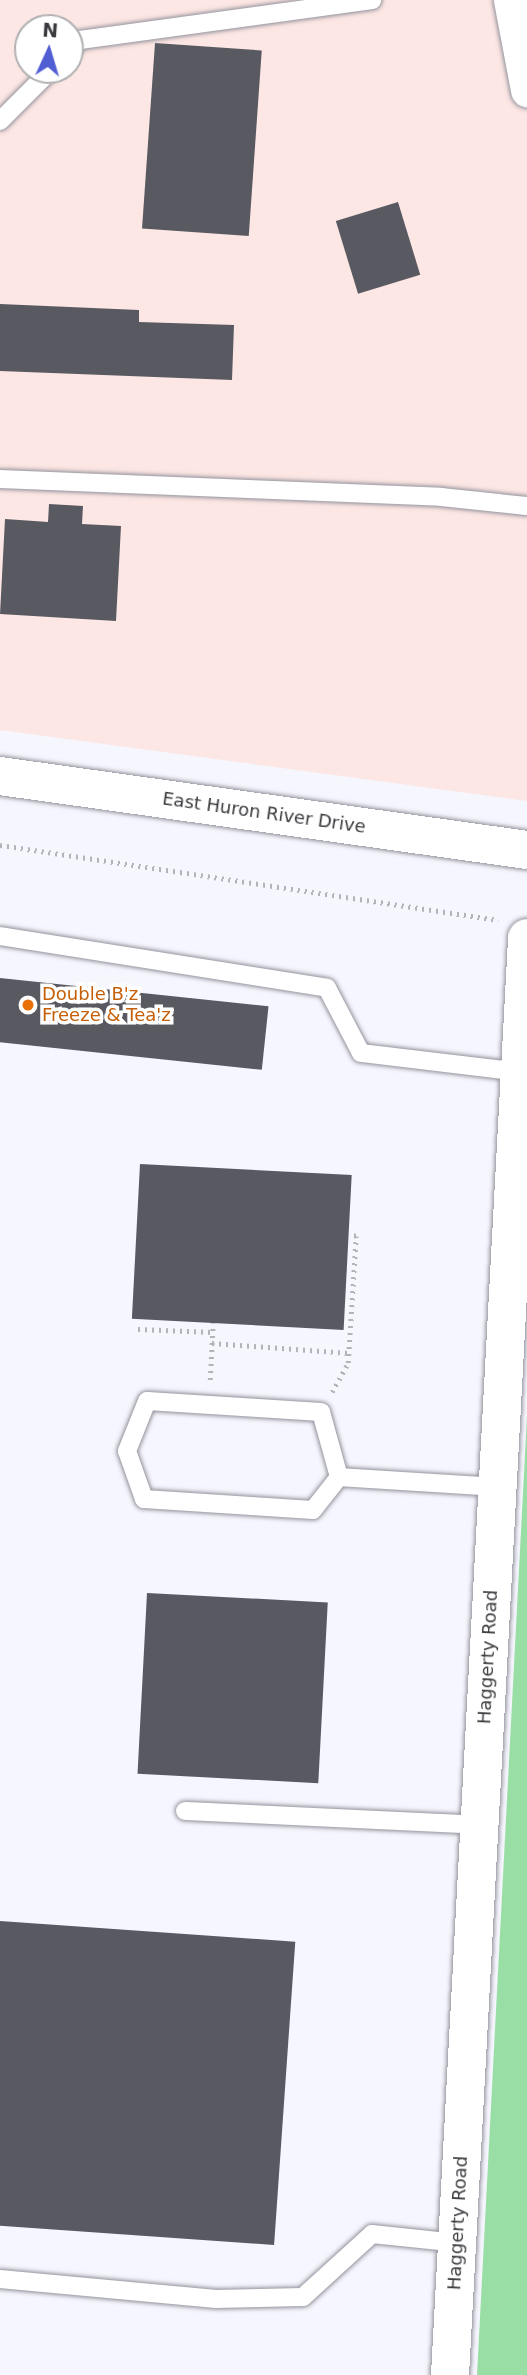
<!DOCTYPE html>
<style>
body{margin:0}
#map{position:relative;width:527px;height:2375px;overflow:hidden;background:#f6f6fe;font-family:"DejaVu Sans",sans-serif}
div>[style]{position:absolute}
.industrial>*{inset:0;background:#fde7e4}
.green>*{inset:0;background:#99dea4}
.building>*{inset:0;background:#595962;transform-origin:0 0}
.path>*{height:4.5px;margin-top:-2.25px;transform-origin:0;background:repeating-linear-gradient(90deg,#b3b3b9 0 2px,transparent 0 7px)}
.roads{filter:drop-shadow(0 0 2px #94939d) drop-shadow(0 0 2px #94939d)}
.service>*{height:18px;margin:-9px;padding:0 9px;transform-origin:9px;border-radius:9px;background:#fff}
.minor>*{height:33px;margin:-16.5px;padding:0 16.5px;transform-origin:16.5px;border-radius:16.5px;background:#fff}
.tertiary>*{height:38px;margin:-19px;padding:0 19px;transform-origin:19px;border-radius:19px;background:#fff}
.secondary>*{height:38px;margin:-19px;padding:0 19px;transform-origin:19px;border-radius:19px;background:#fff}
.dots>*{width:19px;height:19px;translate:-50% -50%;box-sizing:border-box;border:4px solid #fff;border-radius:50%}
span{translate:-50% -50%;white-space:nowrap;text-align:center;line-height:1.15;-webkit-text-stroke:7px #fff;paint-order:stroke}
.street-label{font-size:18px;color:#3b3a3e}
.food-label{font-size:18px;color:#c56008}
.left{translate:0 -50%;text-align:left}
.north{position:absolute;left:14px;top:14px;width:70px;height:70px;box-sizing:border-box;background:#fff;border:2px solid #b1b0b2;border-radius:50%;rotate:4deg;font-size:19px;font-weight:700;line-height:28px;text-align:center;color:#3b3a3e}
.north::after{content:'';display:block;margin:auto;width:24px;height:32px;background:#505dd3;clip-path:polygon(50% 0,100% 100%,50% 72%,0 100%)}
</style>
<div id="map">
<div class="industrial">
<div style="clip-path:polygon(evenodd,0 0,527px 0,527px 801px,0 730px,0 0,28px 28px,70px 28px,70px 70px,28px 70px,28px 28px)"></div>
</div>
<div class="green">
<div style="clip-path:polygon(527px 1416px,527px 2375px,477px 2375px)"></div>
</div>
<div class="building">
<div style="left:155px;top:43px;width:107px;height:186px;rotate:4deg"></div>
<div style="left:398px;top:202px;width:76px;height:65px;rotate:73deg"></div>
<div style="clip-path:polygon(0 304px,139px 310px,139px 322px,234px 325px,232px 380px,0 371px)"></div>
<div style="clip-path:polygon(49px 504px,83px 506px,82px 524px,121px 526px,116px 621px,0 614px,5px 519px,48px 522px)"></div>
<div style="left:0;top:978px;width:270px;height:64px;rotate:6deg"></div>
<div style="left:140px;top:1164px;width:212px;height:155px;rotate:3deg"></div>
<div style="left:147px;top:1593px;width:181px;height:181px;rotate:3deg"></div>
<div style="left:0;top:1921px;width:296px;height:304px;rotate:4deg"></div>
</div>
<div class="path">
<div style="left:0;top:845px;width:504px;rotate:8.56deg"></div>
<div style="left:138px;top:1329px;width:74px;rotate:2.3deg"></div>
<div style="left:212px;top:1343px;width:137px;rotate:4.2deg"></div>
<div style="left:210px;top:1380px;width:57px;rotate:-87deg"></div>
<div style="left:332px;top:1392px;width:33px;rotate:-61deg"></div>
<div style="left:348px;top:1363px;width:127px;rotate:-86.4deg"></div>
<div style="left:356px;top:1236px;width:7px;rotate:180deg"></div>
</div>
<div class="roads">
<div class="service">
<div style="left:70px;top:51px;width:15px;rotate:-48deg"></div>
<div style="left:80px;top:40px;width:295px;rotate:-7.8deg"></div>
<div style="left:0;top:121px;width:72px;rotate:-45deg"></div>
<div style="left:0;top:479px;width:441px;rotate:2.3deg"></div>
<div style="left:441px;top:497px;width:86px;rotate:6deg"></div>
<div style="left:0;top:936px;width:331px;rotate:9deg"></div>
<div style="left:327px;top:988px;width:73px;rotate:62.4deg"></div>
<div style="left:361px;top:1053px;width:160px;rotate:6.8deg"></div>
<div style="left:339px;top:1477px;width:67px;rotate:-105.5deg"></div>
<div style="left:321px;top:1412px;width:174px;rotate:-176.4deg"></div>
<div style="left:147px;top:1401px;width:54px;rotate:111.8deg"></div>
<div style="left:127px;top:1451px;width:51px;rotate:70.5deg"></div>
<div style="left:144px;top:1499px;width:169px;rotate:3.7deg"></div>
<div style="left:313px;top:1510px;width:42px;rotate:-51.8deg"></div>
<div style="left:339px;top:1477px;width:158px;rotate:3.6deg"></div>
<div style="left:185px;top:1811px;width:295px;rotate:2.7deg"></div>
<div style="left:0;top:2279px;width:217px;rotate:5.3deg"></div>
<div style="left:216px;top:2299px;width:87px;rotate:-1.3deg"></div>
<div style="left:303px;top:2297px;width:93px;rotate:-42.4deg"></div>
<div style="left:372px;top:2234px;width:85px;rotate:6deg"></div>
</div>
<div class="minor">
<div style="left:510px;top:0;width:92px;rotate:79.3deg"></div>
</div>
<div class="tertiary">
<div style="left:450px;top:2375px;width:1439px;rotate:-86.93deg"></div>
</div>
<div class="secondary">
<div style="left:0;top:776px;width:532px;rotate:7.99deg"></div>
</div>
</div>
<div class="dots">
<div style="left:28px;top:1005px;background:#e8710a"></div>
</div>
<div class="street-label">
<span style="left:264px;top:813px;rotate:8deg">East Huron River Drive</span>
<span style="left:488px;top:1657px;rotate:-87deg">Haggerty Road</span>
<span style="left:458px;top:2223px;rotate:-87deg">Haggerty Road</span>
</div>
<div class="food-label">
<span class="left" style="left:42px;top:1005px">Double B'z<br>Freeze &amp; Tea'z</span>
</div>
<div class="north">N</div>
</div>
